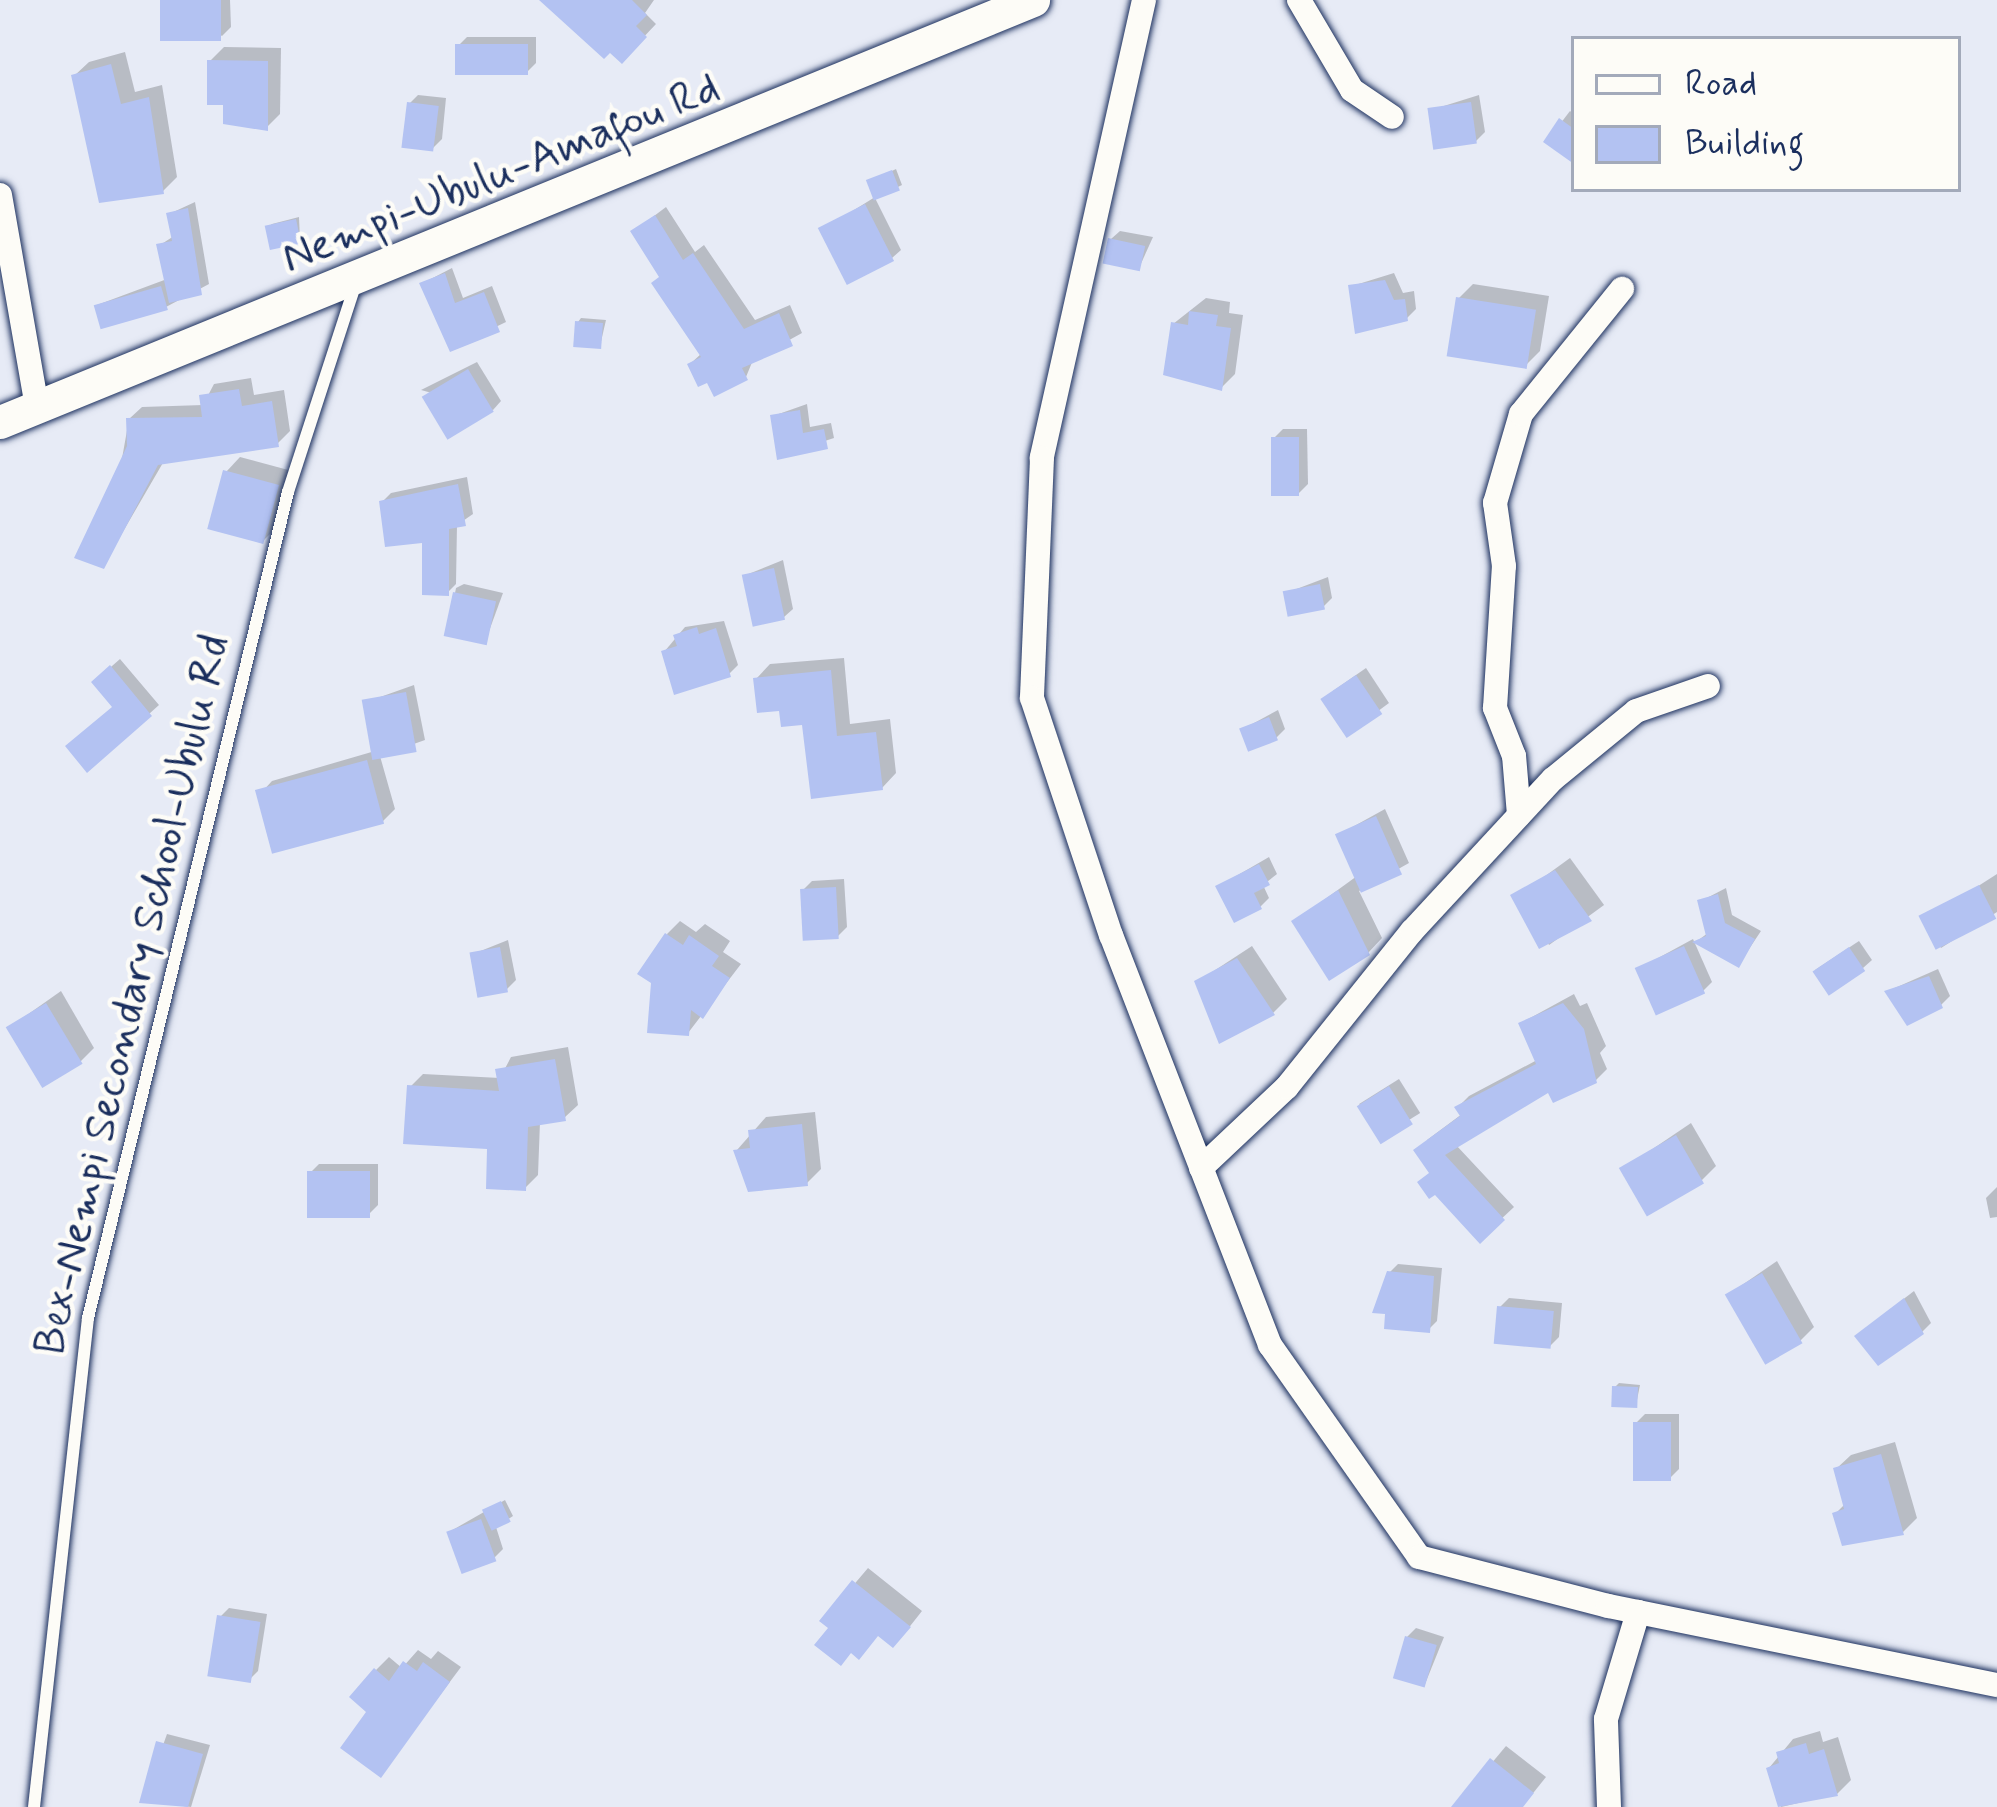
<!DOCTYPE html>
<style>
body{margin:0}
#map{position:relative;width:1997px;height:1807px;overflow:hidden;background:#e7ebf6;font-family:Mynerve,sans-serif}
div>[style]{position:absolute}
.shadow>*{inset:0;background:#0003;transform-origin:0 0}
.building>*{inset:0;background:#b3c2f2;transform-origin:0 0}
.roads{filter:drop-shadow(0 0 3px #1b2f5e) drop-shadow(0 0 3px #1b2f5e)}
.lane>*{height:12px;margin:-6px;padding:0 6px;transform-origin:6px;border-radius:6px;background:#fdfcf7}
.street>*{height:24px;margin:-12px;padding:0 12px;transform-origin:12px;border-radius:12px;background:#fdfcf7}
.secondary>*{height:33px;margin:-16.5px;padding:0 16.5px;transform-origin:16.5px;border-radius:16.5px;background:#fdfcf7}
span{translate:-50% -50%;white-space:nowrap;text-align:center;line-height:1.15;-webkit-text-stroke:9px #fdfcf7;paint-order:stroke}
.street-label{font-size:45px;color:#1b2f5e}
.legend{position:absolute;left:1571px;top:36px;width:390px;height:156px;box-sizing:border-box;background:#fdfcf7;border:3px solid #a3aaba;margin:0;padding:15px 21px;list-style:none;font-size:36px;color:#1b2f5e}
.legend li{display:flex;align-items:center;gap:24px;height:60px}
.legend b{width:60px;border:3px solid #a3aaba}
</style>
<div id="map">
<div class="shadow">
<div style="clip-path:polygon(165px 0,230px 0,231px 27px,222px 36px)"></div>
<div style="clip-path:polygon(545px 0,654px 0,645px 13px,656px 24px,622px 60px)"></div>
<div style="clip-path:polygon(467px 37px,536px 37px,536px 63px,527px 72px,458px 46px)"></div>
<div style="clip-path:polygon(224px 47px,281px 48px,280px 114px,266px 128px,226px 102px,210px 61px)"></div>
<div style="clip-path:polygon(125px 52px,135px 92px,162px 85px,177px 177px,163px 191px,74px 76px,89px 62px)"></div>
<div style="clip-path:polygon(418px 95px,446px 98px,442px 139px,433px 148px,409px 104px)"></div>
<div style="clip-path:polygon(1479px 95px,1485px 132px,1476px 141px,1431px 110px)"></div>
<div style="clip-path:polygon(1570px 111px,1574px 114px,1574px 161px,1547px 141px)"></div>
<div style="clip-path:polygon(896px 169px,902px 185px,875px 198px,901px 250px,892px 258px,822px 230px,875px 197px,869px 182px)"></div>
<div style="clip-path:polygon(195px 202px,209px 284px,166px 307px,97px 305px,167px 279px,160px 245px,174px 236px,169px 214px)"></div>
<div style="clip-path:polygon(666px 207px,695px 252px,704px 245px,755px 320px,790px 305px,802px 333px,753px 360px,746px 377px,709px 379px,690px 364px,702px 353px,634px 231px)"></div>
<div style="clip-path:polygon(299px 217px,300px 240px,268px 227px,272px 224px)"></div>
<div style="clip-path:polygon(1120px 231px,1153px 237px,1139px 268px,1111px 239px)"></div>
<div style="clip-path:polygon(452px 268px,463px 298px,492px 286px,506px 322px,452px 348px,423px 283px)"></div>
<div style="clip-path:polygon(1394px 273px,1403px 293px,1414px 291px,1416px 309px,1407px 318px,1352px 286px)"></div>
<div style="clip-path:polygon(1473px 284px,1549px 296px,1540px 351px,1526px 365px,1459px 298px)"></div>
<div style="clip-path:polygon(1206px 298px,1230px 302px,1229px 313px,1243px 315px,1235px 374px,1221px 388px,1173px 324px)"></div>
<div style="clip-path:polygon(581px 318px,606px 320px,600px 346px,578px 322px)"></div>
<div style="clip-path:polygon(477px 362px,501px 401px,493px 410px,421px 390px)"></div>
<div style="clip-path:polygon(251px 378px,254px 395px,284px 390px,290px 431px,277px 444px,164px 461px,103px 566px,129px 419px,142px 407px,203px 405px,214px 384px)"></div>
<div style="clip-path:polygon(807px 404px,810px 427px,831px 423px,834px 438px,779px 456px,773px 416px)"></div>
<div style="clip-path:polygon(1283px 429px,1307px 429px,1308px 484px,1299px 493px,1274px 438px)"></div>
<div style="clip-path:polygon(240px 457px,292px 471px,278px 526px,264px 540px,226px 472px)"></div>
<div style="clip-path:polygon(467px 477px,473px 514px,457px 525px,456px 584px,447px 593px,425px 539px,382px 502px,391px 493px)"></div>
<div style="clip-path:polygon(783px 560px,793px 609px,784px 617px,746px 575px)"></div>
<div style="clip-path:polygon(1328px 577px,1332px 598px,1323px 607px,1286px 593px)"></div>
<div style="clip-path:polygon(464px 584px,503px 593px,485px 642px,447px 634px,456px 588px)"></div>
<div style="clip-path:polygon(724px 621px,738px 665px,729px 674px,664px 652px,685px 627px)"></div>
<div style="clip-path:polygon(844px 658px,850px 724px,890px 719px,896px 773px,882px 788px,756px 679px,770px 664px)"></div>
<div style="clip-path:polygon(120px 659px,159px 705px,88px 769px,115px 706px,104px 673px)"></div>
<div style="clip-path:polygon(1366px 668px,1389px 703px,1347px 734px,1333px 691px)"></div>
<div style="clip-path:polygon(414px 685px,425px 740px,380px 756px,395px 809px,383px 821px,260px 794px,272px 781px,375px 751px,366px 702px)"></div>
<div style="clip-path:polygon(1278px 710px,1285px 729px,1276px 738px,1243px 729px)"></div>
<div style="clip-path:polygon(1385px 809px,1409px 863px,1359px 891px,1382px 938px,1368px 953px,1295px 921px,1357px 876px,1338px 835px)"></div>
<div style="clip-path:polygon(1269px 857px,1277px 874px,1263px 885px,1269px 898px,1260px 907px,1219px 886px)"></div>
<div style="left:1570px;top:858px;width:58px;height:68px;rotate:54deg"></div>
<div style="clip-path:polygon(1997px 874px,1997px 912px,1941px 948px,1925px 920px)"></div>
<div style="clip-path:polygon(844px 879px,847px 927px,838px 936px,803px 890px,812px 881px)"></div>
<div style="clip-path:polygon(1726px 888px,1732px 915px,1761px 931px,1739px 964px,1697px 941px,1708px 933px,1701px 901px)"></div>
<div style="clip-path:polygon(680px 921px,696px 932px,705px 924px,730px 941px,723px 952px,741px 964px,688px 1033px,667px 934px)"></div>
<div style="clip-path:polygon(1693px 939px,1712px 982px,1703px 991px,1638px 969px)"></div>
<div style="clip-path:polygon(508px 940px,516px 980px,507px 989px,473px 954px)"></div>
<div style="clip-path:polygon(1859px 941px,1872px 960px,1863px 968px,1815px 970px)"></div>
<div style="clip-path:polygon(1252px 946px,1287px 999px,1273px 1013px,1197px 982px)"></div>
<div style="clip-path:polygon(1938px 969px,1950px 996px,1941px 1005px,1888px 991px)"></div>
<div style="clip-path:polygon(61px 991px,94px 1048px,80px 1062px,10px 1027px)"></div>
<div style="clip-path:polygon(1574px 994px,1580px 1006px,1587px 1003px,1606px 1046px,1600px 1053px,1607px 1069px,1596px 1080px,1550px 1088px,1456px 1145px,1514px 1207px,1480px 1239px,1431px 1171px,1427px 1140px,1462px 1114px,1458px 1107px,1469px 1096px,1537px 1060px,1521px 1023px)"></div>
<div style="clip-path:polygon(568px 1047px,578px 1105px,564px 1118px,540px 1122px,538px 1175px,525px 1188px,490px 1146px,410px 1087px,423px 1074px,500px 1078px,511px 1057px)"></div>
<div style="left:1399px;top:1079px;width:40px;height:47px;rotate:58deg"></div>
<div style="clip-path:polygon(815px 1112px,821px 1169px,807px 1183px,737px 1150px,766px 1117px)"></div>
<div style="clip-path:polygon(1691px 1123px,1716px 1166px,1702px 1180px,1623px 1169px)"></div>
<div style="clip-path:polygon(319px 1164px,378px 1164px,378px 1205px,369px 1214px,310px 1173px)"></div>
<div style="clip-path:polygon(1997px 1187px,1997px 1217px,1990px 1218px,1986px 1198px)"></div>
<div style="clip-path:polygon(1777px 1261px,1814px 1327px,1800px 1341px,1729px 1294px)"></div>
<div style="clip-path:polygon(1398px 1264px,1442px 1268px,1437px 1321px,1428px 1330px,1389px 1273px)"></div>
<div style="clip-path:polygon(1914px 1291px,1931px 1323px,1922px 1332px,1866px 1328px)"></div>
<div style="clip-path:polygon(1509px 1298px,1562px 1303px,1559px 1337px,1550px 1346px,1500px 1307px)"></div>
<div style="clip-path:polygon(1619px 1383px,1640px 1385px,1636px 1405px,1615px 1387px)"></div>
<div style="clip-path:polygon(1645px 1414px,1679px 1414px,1679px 1469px,1670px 1478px,1636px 1423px)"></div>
<div style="clip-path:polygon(1895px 1442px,1917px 1518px,1903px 1532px,1835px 1514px,1846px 1503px,1836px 1469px,1851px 1455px)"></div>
<div style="clip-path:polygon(505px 1500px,513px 1516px,496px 1527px,503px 1549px,494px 1558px,449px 1532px)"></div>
<div style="clip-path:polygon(868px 1568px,922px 1611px,907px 1630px,880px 1633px,852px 1650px,823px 1621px)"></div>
<div style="clip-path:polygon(229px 1608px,267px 1614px,258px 1671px,249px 1680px,220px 1617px)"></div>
<div style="clip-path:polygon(1416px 1628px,1444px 1637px,1425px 1684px,1407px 1637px)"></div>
<div style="clip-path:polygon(418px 1650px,431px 1659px,438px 1651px,461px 1667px,381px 1774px,370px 1712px,376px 1670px,389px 1657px,402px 1668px)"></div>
<div style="clip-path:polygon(1820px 1731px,1823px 1742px,1838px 1737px,1851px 1780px,1837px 1794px,1781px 1807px,1769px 1768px,1793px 1739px)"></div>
<div style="clip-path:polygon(167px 1734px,210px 1745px,191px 1807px,143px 1801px)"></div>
<div style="clip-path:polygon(1506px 1746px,1546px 1777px,1522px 1807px,1455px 1807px)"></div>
</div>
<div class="building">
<div style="left:160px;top:0;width:61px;height:41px"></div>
<div style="clip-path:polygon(539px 0,632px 0,647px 15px,636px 26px,647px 37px,622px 64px,610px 53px,604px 59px)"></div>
<div style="left:528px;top:44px;width:31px;height:73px;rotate:90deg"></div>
<div style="clip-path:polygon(207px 60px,268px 61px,268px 131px,223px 124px,223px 105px,207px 105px)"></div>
<div style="clip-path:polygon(111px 64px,121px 104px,149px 97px,164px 194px,99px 203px,71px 75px)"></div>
<div style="left:407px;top:102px;width:32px;height:46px;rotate:7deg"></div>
<div style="left:1471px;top:102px;width:42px;height:44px;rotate:82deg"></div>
<div style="clip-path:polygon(1559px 118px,1574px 129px,1574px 164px,1543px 142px)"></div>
<div style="left:892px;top:170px;width:22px;height:28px;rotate:69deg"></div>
<div style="left:865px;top:204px;width:64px;height:53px;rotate:63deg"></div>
<div style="clip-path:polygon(188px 208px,202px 295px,169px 303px,156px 244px,172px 241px,166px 213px)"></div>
<div style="clip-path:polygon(655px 215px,683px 260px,693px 253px,744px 329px,779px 313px,793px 346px,742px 368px,748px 380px,714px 397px,707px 383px,698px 387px,687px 364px,701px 357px,651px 283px,659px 277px,630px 231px)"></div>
<div style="left:296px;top:219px;width:25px;height:32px;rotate:78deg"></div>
<div style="left:1108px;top:238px;width:38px;height:26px;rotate:12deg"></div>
<div style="clip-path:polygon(445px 273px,455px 303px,484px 292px,500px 332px,450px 352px,419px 283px)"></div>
<div style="clip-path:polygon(1385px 280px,1394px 300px,1405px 299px,1408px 321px,1355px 334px,1348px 285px)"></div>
<div style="left:161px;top:286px;width:25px;height:70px;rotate:74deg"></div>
<div style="left:1456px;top:297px;width:81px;height:60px;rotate:9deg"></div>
<div style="clip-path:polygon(1189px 311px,1218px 315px,1216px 326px,1231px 328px,1222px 391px,1163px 375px,1171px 322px,1188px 325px)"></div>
<div style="left:575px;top:321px;width:28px;height:26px;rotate:4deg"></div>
<div style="left:468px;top:369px;width:50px;height:54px;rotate:59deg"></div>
<div style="clip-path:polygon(239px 389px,242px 406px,272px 401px,279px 447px,158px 465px,104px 569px,74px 558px,127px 446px,126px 418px,202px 417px,199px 395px)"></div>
<div style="clip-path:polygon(800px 410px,803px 433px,824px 429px,828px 449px,777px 460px,770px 415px)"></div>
<div style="left:1271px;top:437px;width:28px;height:59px"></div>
<div style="left:223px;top:470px;width:58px;height:61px;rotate:15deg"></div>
<div style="clip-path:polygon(458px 484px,466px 526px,449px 529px,449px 596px,422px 595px,422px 543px,385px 547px,379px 501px)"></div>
<div style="left:774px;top:568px;width:53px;height:33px;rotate:78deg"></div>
<div style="left:1320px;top:584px;width:26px;height:38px;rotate:79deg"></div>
<div style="left:453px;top:592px;width:44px;height:45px;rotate:12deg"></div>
<div style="clip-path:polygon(697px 627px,699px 634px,716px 628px,731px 677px,674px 695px,661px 651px,677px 646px,673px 635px)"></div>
<div style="clip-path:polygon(110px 665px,152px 716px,87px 773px,65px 746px,112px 707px,91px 682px)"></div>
<div style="clip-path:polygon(831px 670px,837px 736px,876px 732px,883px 790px,811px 799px,802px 725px,781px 727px,779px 711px,757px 713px,753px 678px)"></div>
<div style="left:1356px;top:675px;width:47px;height:43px;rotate:56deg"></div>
<div style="left:406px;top:692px;width:61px;height:45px;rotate:80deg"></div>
<div style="left:1269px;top:717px;width:25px;height:32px;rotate:69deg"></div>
<div style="left:367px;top:760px;width:66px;height:116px;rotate:75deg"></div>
<div style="left:1376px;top:816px;width:64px;height:45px;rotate:66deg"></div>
<div style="clip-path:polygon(1259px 864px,1270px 885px,1254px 893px,1262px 909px,1234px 923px,1215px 886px)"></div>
<div style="clip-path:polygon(1555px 870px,1592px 921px,1539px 949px,1510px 895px)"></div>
<div style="left:1979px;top:885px;width:38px;height:68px;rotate:63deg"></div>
<div style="left:836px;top:887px;width:52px;height:36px;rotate:87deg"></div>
<div style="clip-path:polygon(1338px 890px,1370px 955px,1329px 981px,1291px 921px)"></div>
<div style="clip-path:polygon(1718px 894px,1725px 923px,1755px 939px,1739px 968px,1692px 942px,1706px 936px,1697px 900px)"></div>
<div style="clip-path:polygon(665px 933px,683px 945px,689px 935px,719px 956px,712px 966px,730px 978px,703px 1019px,691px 1010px,689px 1036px,647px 1033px,651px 983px,637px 974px)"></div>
<div style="left:1684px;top:946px;width:52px;height:54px;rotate:66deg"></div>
<div style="left:500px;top:947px;width:46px;height:31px;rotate:80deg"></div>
<div style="left:1849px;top:947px;width:29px;height:44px;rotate:56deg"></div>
<div style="clip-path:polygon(1237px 958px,1275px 1015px,1219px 1044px,1194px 981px)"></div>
<div style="clip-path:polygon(1929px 976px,1943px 1008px,1907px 1026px,1884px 991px)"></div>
<div style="left:46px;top:1003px;width:71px;height:47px;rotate:59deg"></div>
<div style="clip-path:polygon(1563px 1003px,1584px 1029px,1597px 1083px,1553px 1103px,1548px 1093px,1445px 1155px,1505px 1220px,1480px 1244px,1435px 1195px,1429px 1199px,1417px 1182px,1429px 1173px,1413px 1150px,1460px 1116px,1454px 1107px,1536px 1064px,1518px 1023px)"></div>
<div style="clip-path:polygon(555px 1059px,566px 1121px,528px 1127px,526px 1191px,486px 1189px,487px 1149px,403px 1144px,407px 1085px,499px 1091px,495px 1069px)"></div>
<div style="left:1389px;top:1086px;width:45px;height:38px;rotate:58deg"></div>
<div style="clip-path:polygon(802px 1124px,808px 1186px,748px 1192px,733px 1150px,750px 1148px,748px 1130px)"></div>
<div style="left:1676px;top:1135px;width:56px;height:66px;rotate:60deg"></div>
<div style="left:307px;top:1171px;width:63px;height:47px"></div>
<div style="clip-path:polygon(1387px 1271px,1434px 1276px,1430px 1333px,1384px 1329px,1385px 1314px,1372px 1313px)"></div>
<div style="left:1762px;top:1273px;width:81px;height:43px;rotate:60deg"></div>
<div style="clip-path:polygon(1904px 1298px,1924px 1334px,1878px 1366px,1854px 1336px)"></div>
<div style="left:1497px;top:1306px;width:57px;height:38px;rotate:5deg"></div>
<div style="left:1612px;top:1386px;width:26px;height:21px;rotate:2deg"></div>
<div style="left:1633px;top:1422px;width:38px;height:59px"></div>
<div style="clip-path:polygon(1881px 1454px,1904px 1535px,1842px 1546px,1832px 1513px,1844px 1509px,1833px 1468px)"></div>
<div style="left:501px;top:1501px;width:23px;height:21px;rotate:65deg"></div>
<div style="left:481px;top:1519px;width:45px;height:37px;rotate:70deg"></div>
<div style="clip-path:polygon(852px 1580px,911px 1627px,893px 1648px,878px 1636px,859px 1660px,851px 1653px,841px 1666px,814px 1645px,828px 1628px,819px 1621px)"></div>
<div style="left:217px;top:1615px;width:44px;height:62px;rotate:9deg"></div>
<div style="left:1405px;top:1636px;width:33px;height:44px;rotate:16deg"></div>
<div style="clip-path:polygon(403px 1661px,417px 1671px,423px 1662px,450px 1682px,381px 1778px,340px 1748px,366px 1712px,349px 1697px,374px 1668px,389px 1681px)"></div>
<div style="clip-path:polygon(156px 1741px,203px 1754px,188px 1807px,139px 1803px)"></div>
<div style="clip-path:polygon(1806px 1743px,1809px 1754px,1824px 1749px,1838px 1796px,1778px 1807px,1766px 1768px,1779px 1763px,1776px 1752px)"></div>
<div style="clip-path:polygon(1490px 1758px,1534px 1793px,1523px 1807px,1451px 1807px)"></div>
</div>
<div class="roads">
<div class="lane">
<div style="left:34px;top:1807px;width:492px;rotate:-83.7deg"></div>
<div style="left:88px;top:1318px;width:850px;rotate:-76.39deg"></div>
<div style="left:288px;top:492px;width:217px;rotate:-72deg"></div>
</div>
<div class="street">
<div style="left:1144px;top:0;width:469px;rotate:102.6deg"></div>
<div style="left:1042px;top:458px;width:240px;rotate:92.4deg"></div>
<div style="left:1032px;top:698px;width:250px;rotate:71.6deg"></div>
<div style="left:1111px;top:935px;width:440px;rotate:68.8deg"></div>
<div style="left:1270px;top:1345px;width:259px;rotate:54.9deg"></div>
<div style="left:1419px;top:1557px;width:195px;rotate:14.5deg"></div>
<div style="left:1608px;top:1606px;width:397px;rotate:11.5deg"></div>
<div style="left:1299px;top:0;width:104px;rotate:59.5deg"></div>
<div style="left:1352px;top:90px;width:48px;rotate:34deg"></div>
<div style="left:0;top:195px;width:216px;rotate:80.1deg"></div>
<div style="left:1519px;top:815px;width:59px;rotate:-94.8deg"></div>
<div style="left:1514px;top:756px;width:52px;rotate:-111.6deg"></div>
<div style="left:1495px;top:708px;width:142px;rotate:-86.4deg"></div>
<div style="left:1504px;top:566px;width:64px;rotate:-98.1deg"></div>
<div style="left:1495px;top:503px;width:93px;rotate:-73.7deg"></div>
<div style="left:1521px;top:414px;width:161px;rotate:-51.1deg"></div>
<div style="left:1201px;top:1168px;width:118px;rotate:-43.3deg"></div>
<div style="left:1287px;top:1087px;width:200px;rotate:-51.3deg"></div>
<div style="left:1412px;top:931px;width:207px;rotate:-47.2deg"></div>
<div style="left:1553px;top:779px;width:107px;rotate:-39.3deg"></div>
<div style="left:1636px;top:711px;width:76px;rotate:-19.1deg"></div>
<div style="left:1609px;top:1807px;width:88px;rotate:-92deg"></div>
<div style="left:1606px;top:1719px;width:112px;rotate:-73.3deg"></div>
</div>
<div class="secondary">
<div style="left:0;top:422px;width:1116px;rotate:-22.22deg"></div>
</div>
</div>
<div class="street-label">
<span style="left:501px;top:174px;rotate:-22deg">Nempi-Ubulu-Amafou Rd</span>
<span style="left:133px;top:995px;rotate:-77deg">Bex-Nempi Secondary School-Ubulu Rd</span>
</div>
<ul class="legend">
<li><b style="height:15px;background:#fdfcf7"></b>Road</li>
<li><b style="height:33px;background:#b3c2f2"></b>Building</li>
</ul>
</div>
